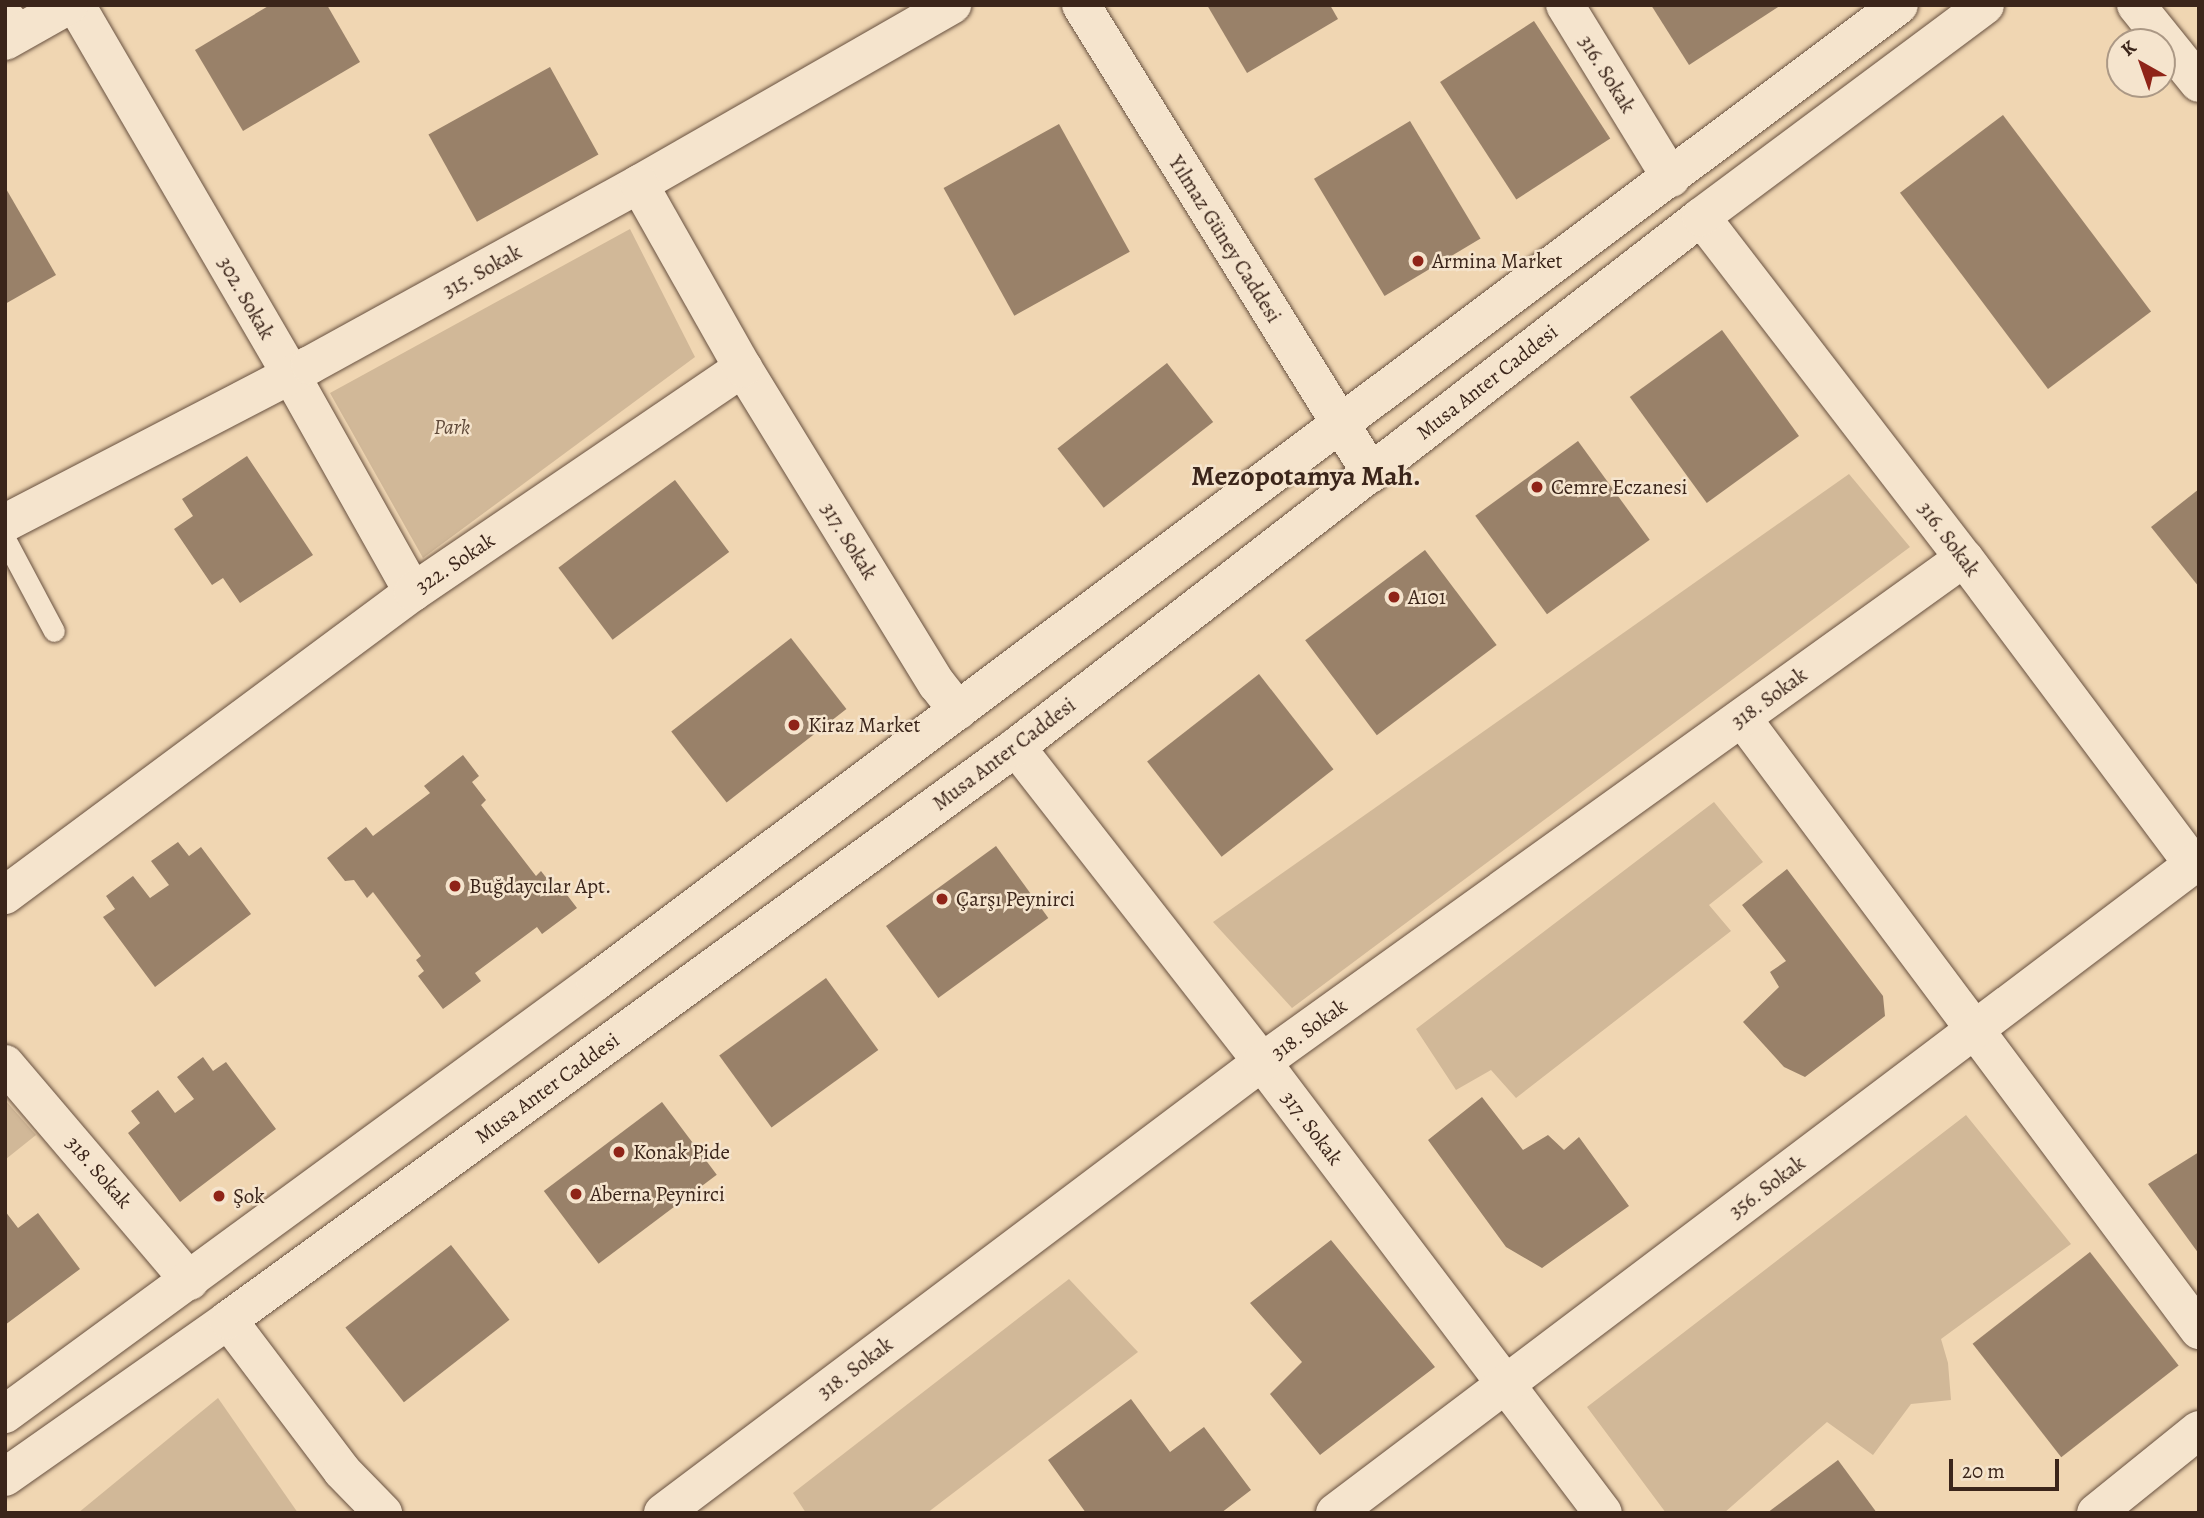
<!DOCTYPE html>
<meta charset="utf-8">
<style>
body{margin:0}
#map{position:relative;width:2204px;height:1518px;overflow:hidden;background:#f0d6b2;font-family:Alegreya,serif}
div>[style]{position:absolute}
.green>*{inset:0;background:#d1b898}
.building>*{inset:0;background:#998169;transform-origin:0 0}
.roads{filter:drop-shadow(0 0 2px #685140) drop-shadow(0 0 2px #685140)}
.lane>*{height:21px;margin:-10.5px;padding:0 10.5px;transform-origin:10.5px;border-radius:10.5px;background:#f5e4cd}
.street>*{height:38px;margin:-19px;padding:0 19px;transform-origin:19px;border-radius:19px;background:#f5e4cd}
.secondary>*{height:38px;margin:-19px;padding:0 19px;transform-origin:19px;border-radius:19px;background:#f5e4cd}
.dots>*{width:19px;height:19px;translate:-50% -50%;box-sizing:border-box;border:4px solid #f5e4cd;border-radius:50%}
span{translate:-50% -50%;white-space:nowrap;text-align:center;line-height:1.15;-webkit-text-stroke:5px #f5e4cd;paint-order:stroke}
.street-label{font-size:21px;color:#3b251a}
.poi-label{font-size:21px;color:#3b251a}
.left{translate:0 -50%;text-align:left}
.park-label{font-size:21px;color:#604a3a;font-style:italic}
.district-label{font-size:28px;color:#3b251a;font-weight:700}
.frame{position:absolute;inset:0;border:7px solid #3b251a;pointer-events:none}
.north{position:absolute;left:2106px;top:28px;width:70px;height:70px;box-sizing:border-box;background:#f5e4cd;border:2px solid #ab9885;border-radius:50%;rotate:320deg;font-size:19px;font-weight:700;line-height:28px;text-align:center;color:#3b251a}
.north::after{content:'';display:block;margin:auto;width:24px;height:32px;background:#8f2418;clip-path:polygon(50% 0,100% 100%,50% 72%,0 100%)}
.scale{position:absolute;left:1949px;top:1459px;width:110px;height:32px;box-sizing:border-box;border:4px solid #3b251a;border-top:0;padding-left:9px;font-size:21px;line-height:24px;white-space:nowrap;color:#3b251a;-webkit-text-stroke:5px #f5e4cd;paint-order:stroke}
</style>
<div id="map">
<div class="green">
<div style="clip-path:polygon(630px 229px,695px 357px,423px 558px,330px 393px)"></div>
<div style="clip-path:polygon(1849px 474px,1910px 547px,1292px 1008px,1213px 922px)"></div>
<div style="clip-path:polygon(1714px 802px,1763px 862px,1709px 905px,1731px 931px,1516px 1098px,1491px 1070px,1456px 1090px,1416px 1029px)"></div>
<div style="clip-path:polygon(5px 1100px,36px 1135px,6px 1159px,5px 1158px)"></div>
<div style="clip-path:polygon(1966px 1115px,2071px 1244px,1941px 1339px,1948px 1363px,1951px 1400px,1911px 1404px,1873px 1455px,1827px 1422px,1724px 1513px,1666px 1513px,1587px 1407px)"></div>
<div style="clip-path:polygon(1069px 1279px,1138px 1352px,927px 1513px,806px 1513px,793px 1493px)"></div>
<div style="clip-path:polygon(218px 1398px,298px 1513px,78px 1513px)"></div>
</div>
<div class="building">
<div style="clip-path:polygon(270px 5px,327px 5px,360px 62px,243px 131px,195px 50px)"></div>
<div style="clip-path:polygon(1207px 5px,1330px 5px,1338px 19px,1247px 73px)"></div>
<div style="clip-path:polygon(1651px 5px,1781px 5px,1689px 65px)"></div>
<div style="left:1534px;top:21px;width:140px;height:112px;rotate:57deg"></div>
<div style="left:550px;top:67px;width:100px;height:139px;rotate:61deg"></div>
<div style="left:2003px;top:115px;width:246px;height:129px;rotate:53deg"></div>
<div style="left:1410px;top:121px;width:137px;height:112px;rotate:59deg"></div>
<div style="left:1059px;top:124px;width:146px;height:132px;rotate:61deg"></div>
<div style="clip-path:polygon(5px 187px,56px 275px,5px 304px)"></div>
<div style="left:1722px;top:330px;width:131px;height:114px;rotate:54deg"></div>
<div style="left:1167px;top:363px;width:75px;height:139px;rotate:52deg"></div>
<div style="left:1578px;top:441px;width:122px;height:127px;rotate:54deg"></div>
<div style="clip-path:polygon(247px 456px,313px 555px,240px 603px,223px 578px,212px 585px,174px 529px,193px 516px,182px 499px)"></div>
<div style="left:675px;top:480px;width:90px;height:146px;rotate:53deg"></div>
<div style="clip-path:polygon(2199px 489px,2199px 587px,2151px 527px)"></div>
<div style="left:1425px;top:550px;width:119px;height:150px;rotate:53deg"></div>
<div style="left:791px;top:638px;width:90px;height:152px;rotate:52deg"></div>
<div style="left:1259px;top:674px;width:121px;height:142px;rotate:52deg"></div>
<div style="clip-path:polygon(463px 755px,479px 776px,472px 782px,486px 800px,481px 805px,536px 876px,541px 871px,558px 893px,564px 891px,577px 908px,542px 934px,537px 927px,475px 973px,481px 981px,443px 1009px,418px 976px,424px 971px,416px 960px,421px 956px,373px 892px,367px 898px,354px 880px,345px 881px,327px 858px,366px 827px,373px 836px,430px 793px,424px 786px)"></div>
<div style="clip-path:polygon(178px 842px,189px 856px,201px 847px,251px 914px,155px 987px,103px 917px,115px 909px,106px 896px,133px 876px,150px 898px,169px 885px,151px 861px)"></div>
<div style="left:996px;top:846px;width:89px;height:136px;rotate:54deg"></div>
<div style="clip-path:polygon(1787px 869px,1883px 996px,1885px 1016px,1805px 1077px,1784px 1067px,1743px 1022px,1779px 987px,1770px 972px,1786px 961px,1742px 905px)"></div>
<div style="left:826px;top:978px;width:89px;height:132px;rotate:54deg"></div>
<div style="clip-path:polygon(203px 1057px,213px 1071px,226px 1062px,276px 1129px,180px 1202px,128px 1133px,140px 1123px,131px 1111px,158px 1090px,175px 1113px,194px 1099px,177px 1077px)"></div>
<div style="clip-path:polygon(1482px 1097px,1523px 1150px,1548px 1135px,1564px 1150px,1579px 1137px,1629px 1206px,1542px 1268px,1506px 1247px,1428px 1140px)"></div>
<div style="left:662px;top:1102px;width:91px;height:148px;rotate:53deg"></div>
<div style="clip-path:polygon(2199px 1152px,2199px 1254px,2148px 1184px)"></div>
<div style="clip-path:polygon(5px 1211px,18px 1228px,38px 1213px,80px 1269px,5px 1325px)"></div>
<div style="clip-path:polygon(1331px 1240px,1435px 1367px,1320px 1455px,1270px 1394px,1302px 1362px,1250px 1303px)"></div>
<div style="left:451px;top:1245px;width:95px;height:134px;rotate:52deg"></div>
<div style="left:2090px;top:1252px;width:144px;height:149px;rotate:52deg"></div>
<div style="clip-path:polygon(1131px 1399px,1170px 1452px,1204px 1427px,1251px 1490px,1221px 1513px,1086px 1513px,1048px 1460px)"></div>
<div style="clip-path:polygon(1838px 1460px,1877px 1513px,1767px 1513px)"></div>
</div>
<div class="roads">
<div class="lane">
<div style="left:5px;top:6px;width:33px;rotate:45deg"></div>
<div style="left:5px;top:539px;width:104px;rotate:62deg"></div>
</div>
<div class="street">
<div style="left:76px;top:5px;width:428px;rotate:59.8deg"></div>
<div style="left:291px;top:375px;width:249px;rotate:60.7deg"></div>
<div style="left:1565px;top:5px;width:203px;rotate:58.5deg"></div>
<div style="left:5px;top:41px;width:73px;rotate:-29.4deg"></div>
<div style="left:1701px;top:217px;width:431px;rotate:52.4deg"></div>
<div style="left:1964px;top:558px;width:382px;rotate:53.2deg"></div>
<div style="left:743px;top:368px;width:371px;rotate:58.5deg"></div>
<div style="left:937px;top:684px;width:34px;rotate:52deg"></div>
<div style="left:5px;top:523px;width:343px;rotate:-27.4deg"></div>
<div style="left:310px;top:365px;width:376px;rotate:-28.8deg"></div>
<div style="left:639px;top:184px;width:361px;rotate:-29.8deg"></div>
<div style="left:1742px;top:718px;width:764px;rotate:53.25deg"></div>
<div style="left:1016px;top:747px;width:400px;rotate:52deg"></div>
<div style="left:1262px;top:1062px;width:565px;rotate:52.91deg"></div>
<div style="left:5px;top:895px;width:508px;rotate:-36.6deg"></div>
<div style="left:413px;top:592px;width:399px;rotate:-34.2deg"></div>
<div style="left:743px;top:368px;width:211px;rotate:-119.5deg"></div>
<div style="left:5px;top:1064px;width:285px;rotate:49.6deg"></div>
<div style="left:228px;top:1320px;width:189px;rotate:52.9deg"></div>
<div style="left:342px;top:1471px;width:59px;rotate:45.7deg"></div>
<div style="left:663px;top:1513px;width:750px;rotate:-36.98deg"></div>
<div style="left:1262px;top:1062px;width:864px;rotate:-35.68deg"></div>
<div style="left:1335px;top:1513px;width:1083px;rotate:-37.08deg"></div>
<div style="left:2096px;top:1513px;width:132px;rotate:-38.9deg"></div>
</div>
<div class="secondary">
<div style="left:1081px;top:5px;width:551px;rotate:58.22deg"></div>
<div style="left:2136px;top:5px;width:100px;rotate:51.1deg"></div>
<div style="left:5px;top:1414px;width:731px;rotate:-36.21deg"></div>
<div style="left:595px;top:982px;width:1629px;rotate:-36.84deg"></div>
<div style="left:5px;top:1477px;width:273px;rotate:-35.1deg"></div>
<div style="left:228px;top:1320px;width:974px;rotate:-36.02deg"></div>
<div style="left:1016px;top:747px;width:866px;rotate:-37.73deg"></div>
<div style="left:1701px;top:217px;width:354px;rotate:-36.7deg"></div>
</div>
</div>
<div class="dots">
<div style="left:1418px;top:261px;background:#8f2418"></div>
<div style="left:1537px;top:487px;background:#8f2418"></div>
<div style="left:1394px;top:597px;background:#8f2418"></div>
<div style="left:794px;top:725px;background:#8f2418"></div>
<div style="left:455px;top:886px;background:#8f2418"></div>
<div style="left:942px;top:899px;background:#8f2418"></div>
<div style="left:619px;top:1152px;background:#8f2418"></div>
<div style="left:576px;top:1194px;background:#8f2418"></div>
<div style="left:219px;top:1196px;background:#8f2418"></div>
</div>
<div class="street-label">
<span style="left:1607px;top:74px;rotate:58deg">316. Sokak</span>
<span style="left:1225px;top:239px;rotate:58deg">Yılmaz Güney Caddesi</span>
<span style="left:482px;top:271px;rotate:-29deg">315. Sokak</span>
<span style="left:246px;top:298px;rotate:60deg">302. Sokak</span>
<span style="left:1487px;top:382px;rotate:-38deg">Musa Anter Caddesi</span>
<span style="left:1949px;top:539px;rotate:53deg">316. Sokak</span>
<span style="left:849px;top:541px;rotate:58deg">317. Sokak</span>
<span style="left:455px;top:563px;rotate:-34deg">322. Sokak</span>
<span style="left:1769px;top:698px;rotate:-36deg">318. Sokak</span>
<span style="left:1004px;top:754px;rotate:-37deg">Musa Anter Caddesi</span>
<span style="left:1309px;top:1029px;rotate:-36deg">318. Sokak</span>
<span style="left:547px;top:1088px;rotate:-36deg">Musa Anter Caddesi</span>
<span style="left:1312px;top:1128px;rotate:53deg">317. Sokak</span>
<span style="left:99px;top:1172px;rotate:49deg">318. Sokak</span>
<span style="left:1767px;top:1187px;rotate:-37deg">356. Sokak</span>
<span style="left:855px;top:1368px;rotate:-37deg">318. Sokak</span>
</div>
<div class="poi-label">
<span class="left" style="left:1432px;top:261px">Armina Market</span>
<span class="left" style="left:1551px;top:487px">Cemre Eczanesi</span>
<span class="left" style="left:1408px;top:597px">A101</span>
<span class="left" style="left:808px;top:725px">Kiraz Market</span>
<span class="left" style="left:469px;top:886px">Buğdaycılar Apt.</span>
<span class="left" style="left:956px;top:899px">Çarşı Peynirci</span>
<span class="left" style="left:633px;top:1152px">Konak Pide</span>
<span class="left" style="left:590px;top:1194px">Aberna Peynirci</span>
<span class="left" style="left:233px;top:1196px">Şok</span>
</div>
<div class="park-label">
<span style="left:452px;top:427px">Park</span>
</div>
<div class="district-label">
<span style="left:1306px;top:476px">Mezopotamya Mah.</span>
</div>
<div class="frame"></div>
<div class="north">K</div>
<div class="scale">20 m</div>
</div>
